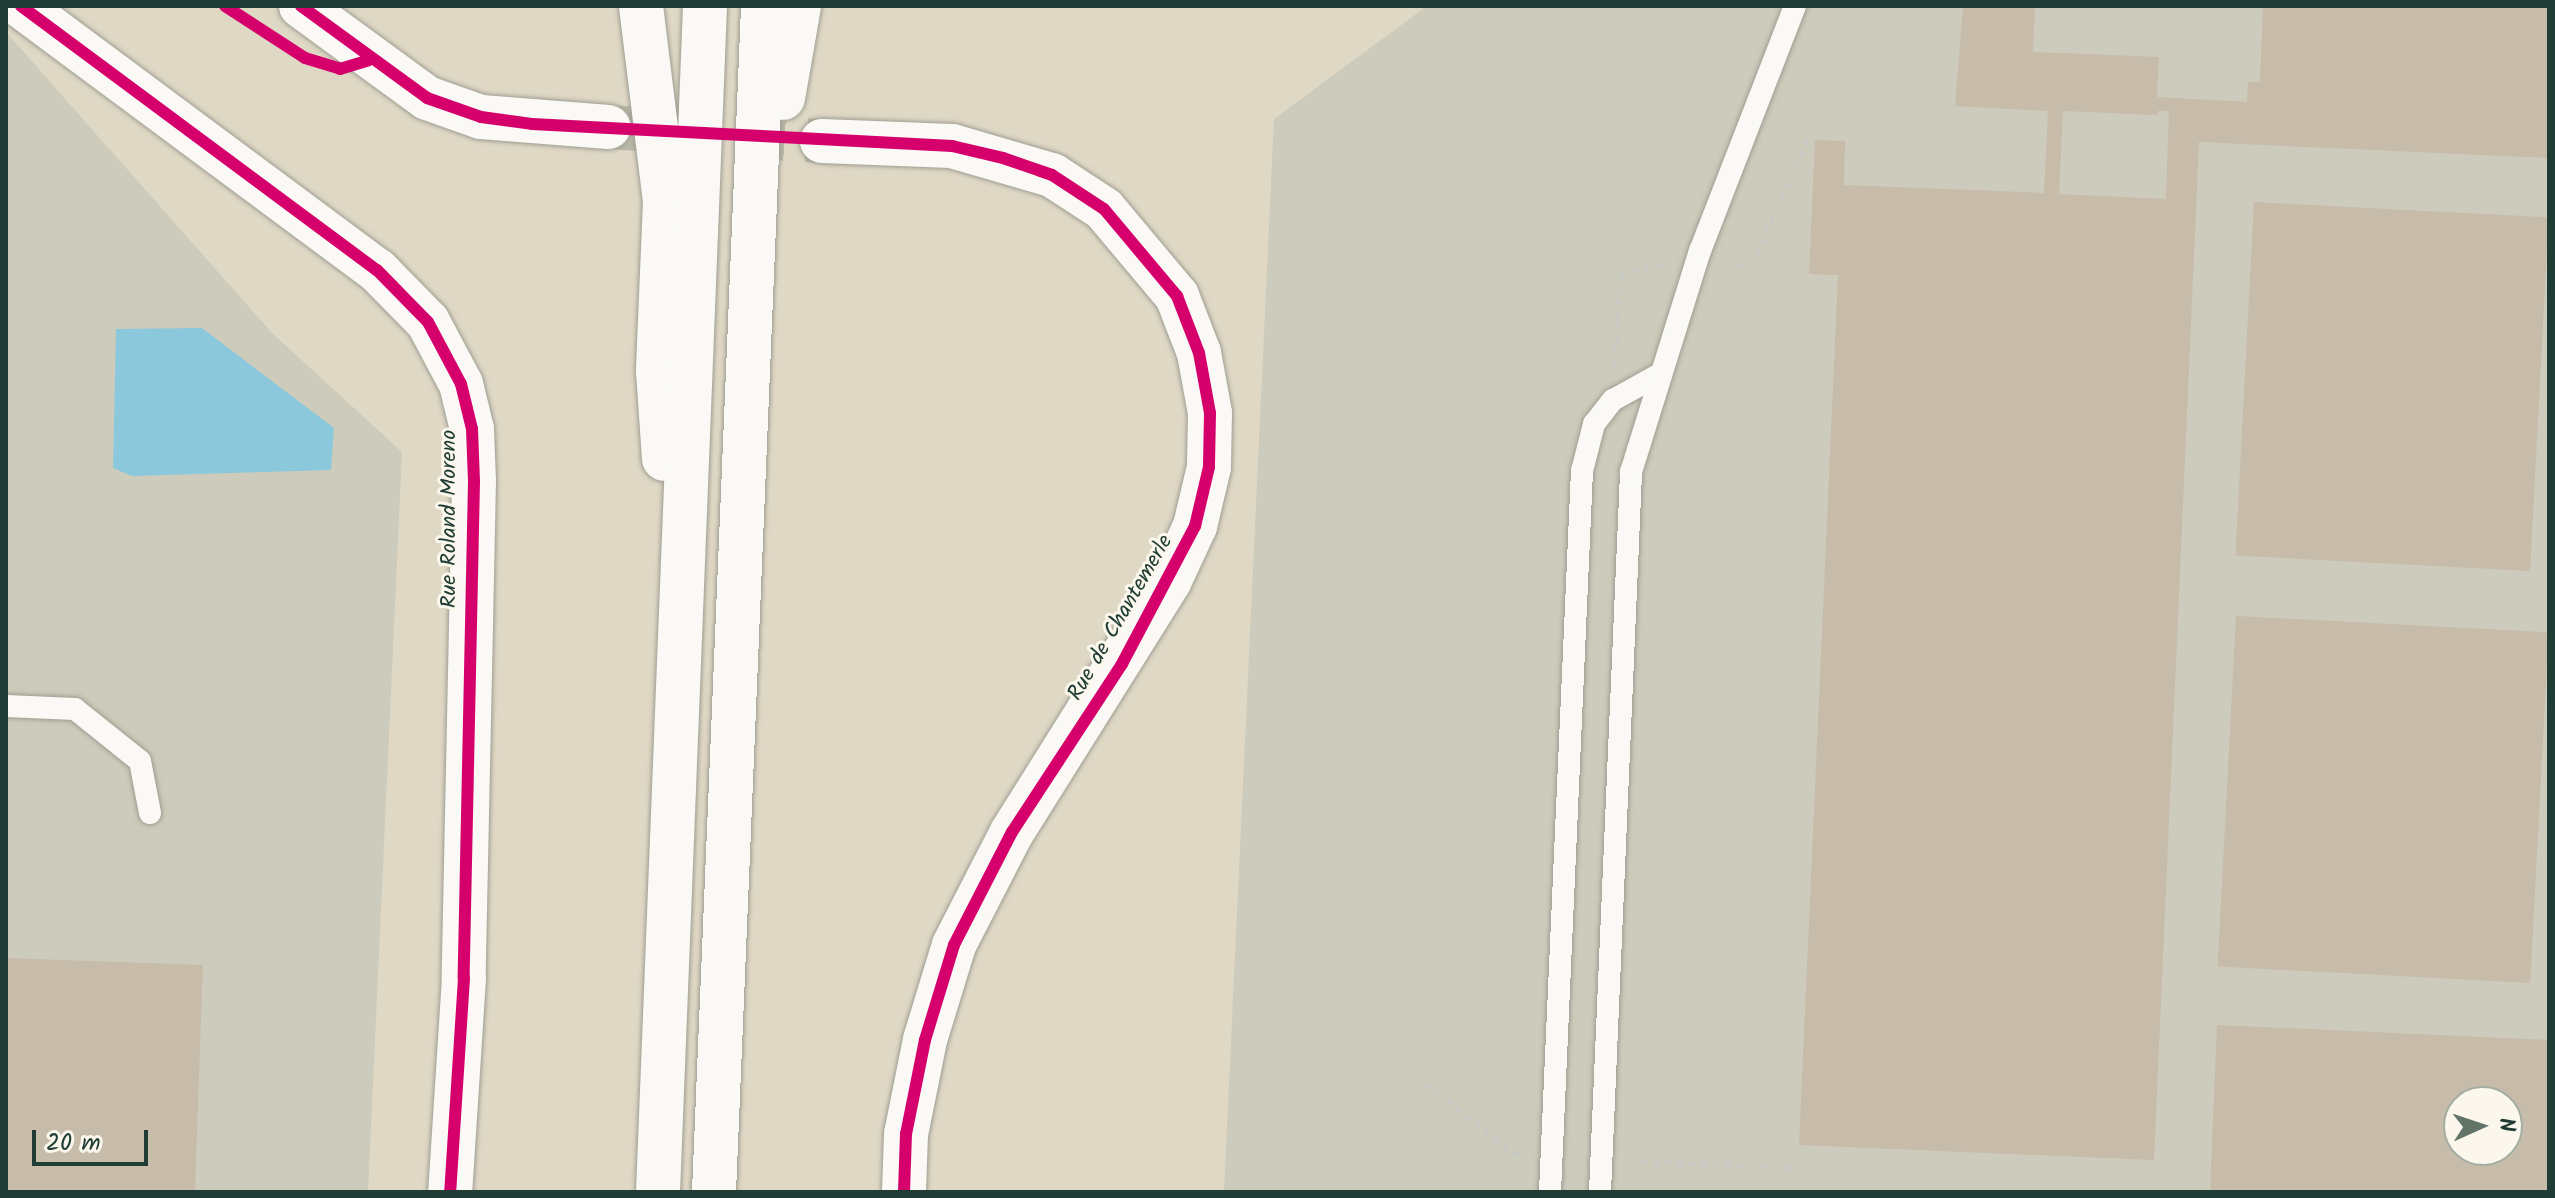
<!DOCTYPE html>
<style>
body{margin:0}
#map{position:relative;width:2555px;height:1198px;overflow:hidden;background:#dfd8c5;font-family:Kalam,sans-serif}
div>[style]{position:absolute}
.industrial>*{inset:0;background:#cdcbbb}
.water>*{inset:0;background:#8cc8dc}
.building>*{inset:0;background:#c7bbaa;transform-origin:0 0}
.street-tunnel>*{height:44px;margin-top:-22px;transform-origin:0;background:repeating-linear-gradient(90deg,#b9b9a8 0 44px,transparent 0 66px)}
.path>*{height:5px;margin-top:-2.5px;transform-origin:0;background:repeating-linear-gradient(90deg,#c8c9c3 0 6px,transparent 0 12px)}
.roads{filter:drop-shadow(0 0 2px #9f9e92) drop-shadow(0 0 2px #9f9e92)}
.lane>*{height:22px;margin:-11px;padding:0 11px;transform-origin:11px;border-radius:11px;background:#faf9f6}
.street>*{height:44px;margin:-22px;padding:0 22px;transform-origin:22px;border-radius:22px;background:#faf9f6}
.highway>*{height:44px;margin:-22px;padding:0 22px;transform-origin:22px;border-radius:22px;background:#faf9f6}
.cycleway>*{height:12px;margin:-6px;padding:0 6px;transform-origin:6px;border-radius:6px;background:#d6006c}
span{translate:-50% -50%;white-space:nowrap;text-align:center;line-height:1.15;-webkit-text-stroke:6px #fbf7ec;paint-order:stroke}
.street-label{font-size:22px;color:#1f3d34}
.frame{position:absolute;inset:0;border:8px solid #1f3d34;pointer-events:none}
.north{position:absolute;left:2443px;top:1086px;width:80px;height:80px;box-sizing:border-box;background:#fbf7ec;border:2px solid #a3ada2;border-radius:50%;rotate:87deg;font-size:22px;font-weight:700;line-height:32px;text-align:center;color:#1f3d34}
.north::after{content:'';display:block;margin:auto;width:28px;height:36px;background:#627367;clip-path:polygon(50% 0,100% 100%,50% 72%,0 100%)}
.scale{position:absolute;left:32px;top:1130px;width:116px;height:36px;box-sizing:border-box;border:4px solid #1f3d34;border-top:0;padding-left:10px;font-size:24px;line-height:28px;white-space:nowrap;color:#1f3d34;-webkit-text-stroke:6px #fbf7ec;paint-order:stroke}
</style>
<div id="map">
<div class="industrial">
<div style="clip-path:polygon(evenodd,1427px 6px,2549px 6px,2549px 1192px,1224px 1192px,1274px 119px,1427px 6px,2459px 1102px,2507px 1102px,2507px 1150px,2459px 1150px,2459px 1102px)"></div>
<div style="clip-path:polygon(6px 32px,272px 333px,402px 452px,368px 1192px,6px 1192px)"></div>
</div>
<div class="water">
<div style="clip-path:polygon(202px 328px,334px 428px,331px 470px,132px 476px,113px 468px,116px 329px)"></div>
</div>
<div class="building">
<div style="clip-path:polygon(evenodd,1963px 6px,2035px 6px,2033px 52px,2159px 57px,2157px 97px,2247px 102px,2248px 82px,2260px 82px,2263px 6px,2549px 6px,2549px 158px,2199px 142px,2154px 1160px,1799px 1145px,1838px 275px,1809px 274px,1815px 140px,1845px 141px,1844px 185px,2044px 193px,2048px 111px,1955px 106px,1963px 6px,2063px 111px,2157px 115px,2158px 111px,2169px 111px,2166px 199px,2059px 194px,2063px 111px)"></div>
<div style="left:2254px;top:202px;width:295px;height:354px;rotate:3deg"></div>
<div style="left:2236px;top:616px;width:313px;height:351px;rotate:3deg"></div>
<div style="left:6px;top:958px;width:197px;height:234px;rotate:2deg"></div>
<div style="clip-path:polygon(evenodd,2217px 1025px,2549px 1040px,2549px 1192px,2210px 1192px,2217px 1025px,2459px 1102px,2507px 1102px,2507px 1150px,2459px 1150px,2459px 1102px)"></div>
</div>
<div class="street-tunnel">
<div style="left:609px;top:127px;width:213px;rotate:3.8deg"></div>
</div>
<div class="path">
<div style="left:1726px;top:264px;width:25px;rotate:2deg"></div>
<div style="left:1751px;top:265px;width:138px;rotate:-65.7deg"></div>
<div style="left:1615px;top:365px;width:90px;rotate:-86.8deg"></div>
<div style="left:1620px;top:275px;width:50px;rotate:-16.3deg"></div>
<div style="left:1428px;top:1085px;width:111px;rotate:38.4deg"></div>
<div style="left:1515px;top:1154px;width:8px;rotate:7deg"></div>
<div style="left:1629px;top:1160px;width:164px;rotate:2.8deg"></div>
</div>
<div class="roads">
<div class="lane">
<div style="left:6px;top:706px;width:69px;rotate:2.5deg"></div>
<div style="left:75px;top:709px;width:83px;rotate:38.7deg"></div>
<div style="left:140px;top:761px;width:53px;rotate:79.1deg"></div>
<div style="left:1550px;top:1192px;width:722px;rotate:-87.46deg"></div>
<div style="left:1582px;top:471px;width:49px;rotate:-75.7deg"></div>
<div style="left:1594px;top:424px;width:31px;rotate:-52deg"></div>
<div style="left:1613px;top:400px;width:54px;rotate:-29deg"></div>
<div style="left:1600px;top:1192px;width:721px;rotate:-87.53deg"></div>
<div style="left:1631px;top:472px;width:232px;rotate:-72.7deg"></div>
<div style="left:1700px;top:251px;width:263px;rotate:-68.8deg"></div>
</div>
<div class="street">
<div style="left:21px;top:6px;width:443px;rotate:36.6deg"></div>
<div style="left:377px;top:270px;width:73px;rotate:45.6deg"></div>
<div style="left:428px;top:322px;width:70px;rotate:62deg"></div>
<div style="left:461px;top:384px;width:46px;rotate:76.3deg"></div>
<div style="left:472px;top:429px;width:52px;rotate:87.8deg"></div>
<div style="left:474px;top:481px;width:497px;rotate:91.2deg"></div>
<div style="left:464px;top:978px;width:214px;rotate:93.7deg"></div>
<div style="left:301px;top:6px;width:156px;rotate:36.1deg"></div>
<div style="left:427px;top:98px;width:57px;rotate:19.4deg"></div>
<div style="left:481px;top:117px;width:128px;rotate:4.5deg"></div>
<div style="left:822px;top:141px;width:130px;rotate:2.2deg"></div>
<div style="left:952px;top:146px;width:104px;rotate:16.2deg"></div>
<div style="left:1052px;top:175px;width:62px;rotate:33.2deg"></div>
<div style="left:1104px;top:209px;width:114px;rotate:50deg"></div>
<div style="left:1177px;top:296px;width:61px;rotate:68.9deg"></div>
<div style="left:1199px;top:353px;width:61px;rotate:79.6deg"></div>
<div style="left:1210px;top:413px;width:54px;rotate:91.1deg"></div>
<div style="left:1209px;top:467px;width:61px;rotate:103.3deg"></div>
<div style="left:1195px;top:526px;width:62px;rotate:114.9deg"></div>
<div style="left:1169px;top:582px;width:295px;rotate:122.1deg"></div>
<div style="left:1012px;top:832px;width:127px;rotate:117.2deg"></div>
<div style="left:954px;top:945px;width:99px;rotate:107deg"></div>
<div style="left:925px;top:1040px;width:96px;rotate:101.4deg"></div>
<div style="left:906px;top:1134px;width:58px;rotate:92deg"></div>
</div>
<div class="highway">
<div style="left:641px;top:6px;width:196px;rotate:83deg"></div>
<div style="left:665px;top:201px;width:170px;rotate:92.4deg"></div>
<div style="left:658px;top:371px;width:88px;rotate:86.1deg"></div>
<div style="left:783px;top:98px;width:93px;rotate:-80.1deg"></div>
<div style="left:658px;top:1192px;width:1187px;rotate:-87.73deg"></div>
<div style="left:714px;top:1192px;width:1187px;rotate:-87.63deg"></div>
</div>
</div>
<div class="cycleway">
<div style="left:21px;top:6px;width:443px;rotate:36.6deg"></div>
<div style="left:377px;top:270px;width:73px;rotate:45.6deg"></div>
<div style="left:428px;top:322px;width:70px;rotate:62deg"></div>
<div style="left:461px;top:384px;width:46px;rotate:76.3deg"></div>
<div style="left:472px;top:429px;width:52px;rotate:87.8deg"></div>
<div style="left:474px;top:481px;width:497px;rotate:91.2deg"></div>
<div style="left:464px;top:978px;width:214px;rotate:93.7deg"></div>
<div style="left:225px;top:6px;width:95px;rotate:33deg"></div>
<div style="left:305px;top:58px;width:37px;rotate:17deg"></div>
<div style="left:340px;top:69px;width:30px;rotate:-17deg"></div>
<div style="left:301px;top:6px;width:156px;rotate:36.1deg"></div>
<div style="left:427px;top:98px;width:57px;rotate:19.4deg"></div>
<div style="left:481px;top:117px;width:51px;rotate:7.8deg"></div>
<div style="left:532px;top:124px;width:421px;rotate:3deg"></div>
<div style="left:952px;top:146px;width:52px;rotate:13.2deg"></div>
<div style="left:1003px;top:158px;width:52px;rotate:19.1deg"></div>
<div style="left:1052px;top:175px;width:62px;rotate:33.2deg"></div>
<div style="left:1104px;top:209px;width:114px;rotate:50deg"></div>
<div style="left:1177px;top:296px;width:61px;rotate:68.9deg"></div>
<div style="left:1199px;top:353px;width:61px;rotate:79.6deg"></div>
<div style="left:1210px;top:413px;width:54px;rotate:91.1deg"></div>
<div style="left:1209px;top:467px;width:61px;rotate:103.3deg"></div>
<div style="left:1195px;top:526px;width:156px;rotate:117.9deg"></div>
<div style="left:1122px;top:664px;width:201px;rotate:123.2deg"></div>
<div style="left:1012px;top:832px;width:127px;rotate:117.2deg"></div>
<div style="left:954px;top:945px;width:99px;rotate:107deg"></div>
<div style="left:925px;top:1040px;width:96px;rotate:101.4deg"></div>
<div style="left:906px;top:1134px;width:58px;rotate:92deg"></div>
</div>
<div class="street-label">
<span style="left:450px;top:519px;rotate:-90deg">Rue Roland Moreno</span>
<span style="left:1121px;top:618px;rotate:-60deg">Rue de Chantemerle</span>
</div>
<div class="frame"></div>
<div class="north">N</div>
<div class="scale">20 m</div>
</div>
